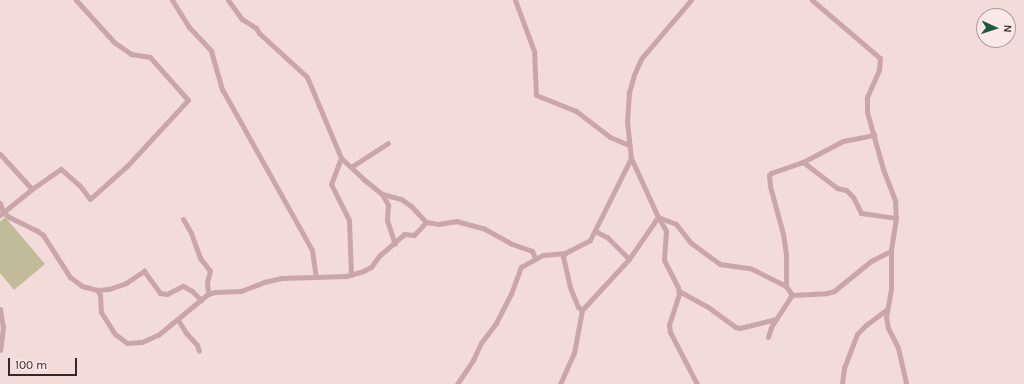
<!DOCTYPE html>
<style>
body{margin:0}
#map{position:relative;width:1024px;height:384px;overflow:hidden;background:#f3dbda;font-family:Karla,sans-serif}
div>[style]{position:absolute}
.green>*{inset:0;background:#c2bb9a}
.street>*{height:5px;margin:-2.5px;padding:0 2.5px;transform-origin:2.5px;border-radius:2.5px;background:#cba6a8}
span{translate:-50% -50%;white-space:nowrap;text-align:center;line-height:1.15;-webkit-text-stroke:3px #fae8e7;paint-order:stroke}
.north{position:absolute;left:976px;top:8px;width:40px;height:40px;box-sizing:border-box;background:#fae8e7;border:1px solid #ac9b9b;border-radius:50%;rotate:93deg;font-size:11px;font-weight:700;line-height:16px;text-align:center;color:#37272a}
.north::after{content:'';display:block;margin:auto;width:14px;height:18px;background:#1b5a3e;clip-path:polygon(50% 0,100% 100%,50% 72%,0 100%)}
.scale{position:absolute;left:8px;top:358px;width:69px;height:18px;box-sizing:border-box;border:2px solid #37272a;border-top:0;padding-left:5px;font-size:12px;line-height:14px;white-space:nowrap;color:#37272a;-webkit-text-stroke:3px #fae8e7;paint-order:stroke}
</style>
<div id="map">
<div class="green">
<div style="clip-path:polygon(5px 217px,45px 264px,14px 290px,0 273px,0 222px)"></div>
</div>
<div class="street">
<div style="left:172px;top:0;width:32px;rotate:58deg"></div>
<div style="left:189px;top:27px;width:33px;rotate:47deg"></div>
<div style="left:211px;top:51px;width:40px;rotate:74deg"></div>
<div style="left:222px;top:89px;width:184px;rotate:60.8deg"></div>
<div style="left:312px;top:250px;width:27px;rotate:82deg"></div>
<div style="left:228px;top:0;width:24px;rotate:54deg"></div>
<div style="left:242px;top:19px;width:17px;rotate:33deg"></div>
<div style="left:256px;top:28px;width:6px;rotate:59deg"></div>
<div style="left:259px;top:33px;width:65px;rotate:42.5deg"></div>
<div style="left:307px;top:77px;width:88px;rotate:67.2deg"></div>
<div style="left:341px;top:158px;width:35px;rotate:43deg"></div>
<div style="left:367px;top:182px;width:19px;rotate:39deg"></div>
<div style="left:382px;top:194px;width:20px;rotate:15deg"></div>
<div style="left:401px;top:199px;width:12px;rotate:35deg"></div>
<div style="left:411px;top:206px;width:22px;rotate:47deg"></div>
<div style="left:426px;top:222px;width:12px;rotate:9deg"></div>
<div style="left:438px;top:224px;width:18px;rotate:-9deg"></div>
<div style="left:456px;top:221px;width:28px;rotate:15deg"></div>
<div style="left:483px;top:228px;width:33px;rotate:29deg"></div>
<div style="left:512px;top:244px;width:21px;rotate:19deg"></div>
<div style="left:532px;top:251px;width:8px;rotate:67deg"></div>
<div style="left:515px;top:0;width:54px;rotate:69.6deg"></div>
<div style="left:534px;top:51px;width:44px;rotate:87.4deg"></div>
<div style="left:536px;top:95px;width:43px;rotate:21.8deg"></div>
<div style="left:576px;top:111px;width:43px;rotate:37.4deg"></div>
<div style="left:610px;top:137px;width:21px;rotate:23deg"></div>
<div style="left:691px;top:0;width:77px;rotate:130.3deg"></div>
<div style="left:641px;top:59px;width:17px;rotate:114deg"></div>
<div style="left:634px;top:75px;width:19px;rotate:106deg"></div>
<div style="left:629px;top:93px;width:28px;rotate:94deg"></div>
<div style="left:627px;top:121px;width:37px;rotate:84deg"></div>
<div style="left:631px;top:158px;width:65px;rotate:65.4deg"></div>
<div style="left:658px;top:217px;width:16px;rotate:60deg"></div>
<div style="left:666px;top:231px;width:29px;rotate:94deg"></div>
<div style="left:664px;top:260px;width:30px;rotate:63deg"></div>
<div style="left:678px;top:287px;width:7px;rotate:82deg"></div>
<div style="left:679px;top:294px;width:33px;rotate:108deg"></div>
<div style="left:669px;top:325px;width:7px;rotate:82deg"></div>
<div style="left:670px;top:332px;width:59px;rotate:62.6deg"></div>
<div style="left:812px;top:0;width:89px;rotate:40.5deg"></div>
<div style="left:880px;top:58px;width:12px;rotate:95deg"></div>
<div style="left:879px;top:70px;width:30px;rotate:114deg"></div>
<div style="left:867px;top:97px;width:15px;rotate:90deg"></div>
<div style="left:867px;top:112px;width:59px;rotate:74.3deg"></div>
<div style="left:883px;top:169px;width:34px;rotate:69deg"></div>
<div style="left:895px;top:201px;width:17px;rotate:87deg"></div>
<div style="left:896px;top:218px;width:33px;rotate:99deg"></div>
<div style="left:891px;top:251px;width:38px;rotate:90deg"></div>
<div style="left:891px;top:289px;width:28px;rotate:100deg"></div>
<div style="left:886px;top:317px;width:11px;rotate:80deg"></div>
<div style="left:888px;top:328px;width:22px;rotate:63deg"></div>
<div style="left:898px;top:348px;width:37px;rotate:77deg"></div>
<div style="left:0;top:154px;width:47px;rotate:47.6deg"></div>
<div style="left:32px;top:189px;width:41px;rotate:140.9deg"></div>
<div style="left:341px;top:158px;width:28px;rotate:111deg"></div>
<div style="left:331px;top:184px;width:40px;rotate:63.4deg"></div>
<div style="left:349px;top:220px;width:55px;rotate:87.9deg"></div>
<div style="left:803px;top:162px;width:43px;rotate:37.4deg"></div>
<div style="left:837px;top:188px;width:9px;rotate:13deg"></div>
<div style="left:846px;top:190px;width:10px;rotate:45deg"></div>
<div style="left:853px;top:197px;width:18px;rotate:63deg"></div>
<div style="left:861px;top:213px;width:35px;rotate:8deg"></div>
<div style="left:351px;top:167px;width:44px;rotate:-33deg"></div>
<div style="left:32px;top:189px;width:35px;rotate:-35deg"></div>
<div style="left:61px;top:169px;width:25px;rotate:42deg"></div>
<div style="left:80px;top:186px;width:16px;rotate:52deg"></div>
<div style="left:90px;top:199px;width:50px;rotate:-41.7deg"></div>
<div style="left:127px;top:166px;width:90px;rotate:-47.3deg"></div>
<div style="left:188px;top:100px;width:57px;rotate:-131.5deg"></div>
<div style="left:150px;top:57px;width:19px;rotate:-171deg"></div>
<div style="left:131px;top:54px;width:21px;rotate:-145deg"></div>
<div style="left:114px;top:42px;width:57px;rotate:-132.1deg"></div>
<div style="left:382px;top:194px;width:13px;rotate:61deg"></div>
<div style="left:388px;top:205px;width:15px;rotate:94deg"></div>
<div style="left:387px;top:220px;width:25px;rotate:72deg"></div>
<div style="left:0;top:203px;width:9px;rotate:72deg"></div>
<div style="left:3px;top:212px;width:8px;rotate:40deg"></div>
<div style="left:9px;top:217px;width:30px;rotate:26deg"></div>
<div style="left:36px;top:230px;width:9px;rotate:36deg"></div>
<div style="left:43px;top:235px;width:50px;rotate:57.3deg"></div>
<div style="left:70px;top:277px;width:15px;rotate:37deg"></div>
<div style="left:82px;top:286px;width:16px;rotate:15deg"></div>
<div style="left:97px;top:290px;width:12px;rotate:-5deg"></div>
<div style="left:109px;top:289px;width:18px;rotate:-19deg"></div>
<div style="left:126px;top:283px;width:22px;rotate:-34deg"></div>
<div style="left:144px;top:271px;width:27px;rotate:54deg"></div>
<div style="left:160px;top:293px;width:7px;rotate:8deg"></div>
<div style="left:167px;top:294px;width:18px;rotate:-27deg"></div>
<div style="left:183px;top:286px;width:10px;rotate:29deg"></div>
<div style="left:192px;top:291px;width:13px;rotate:45deg"></div>
<div style="left:658px;top:217px;width:19px;rotate:21deg"></div>
<div style="left:676px;top:224px;width:24px;rotate:52deg"></div>
<div style="left:691px;top:243px;width:36px;rotate:36deg"></div>
<div style="left:720px;top:264px;width:30px;rotate:8deg"></div>
<div style="left:750px;top:268px;width:40px;rotate:26.6deg"></div>
<div style="left:183px;top:219px;width:16px;rotate:60deg"></div>
<div style="left:191px;top:233px;width:27px;rotate:70deg"></div>
<div style="left:200px;top:258px;width:16px;rotate:52deg"></div>
<div style="left:210px;top:271px;width:11px;rotate:105deg"></div>
<div style="left:207px;top:282px;width:12px;rotate:85deg"></div>
<div style="left:595px;top:231px;width:13px;rotate:27deg"></div>
<div style="left:607px;top:237px;width:31px;rotate:45deg"></div>
<div style="left:97px;top:290px;width:6px;rotate:59deg"></div>
<div style="left:100px;top:295px;width:17px;rotate:87deg"></div>
<div style="left:101px;top:312px;width:26px;rotate:58deg"></div>
<div style="left:115px;top:334px;width:15px;rotate:37deg"></div>
<div style="left:127px;top:343px;width:15px;rotate:-4deg"></div>
<div style="left:142px;top:342px;width:17px;rotate:-24deg"></div>
<div style="left:158px;top:335px;width:65px;rotate:-39.4deg"></div>
<div style="left:208px;top:294px;width:7px;rotate:-16deg"></div>
<div style="left:215px;top:292px;width:26px;rotate:-2deg"></div>
<div style="left:241px;top:291px;width:25px;rotate:-21deg"></div>
<div style="left:264px;top:282px;width:18px;rotate:-13deg"></div>
<div style="left:282px;top:278px;width:64px;rotate:-1.8deg"></div>
<div style="left:346px;top:276px;width:18px;rotate:-16deg"></div>
<div style="left:363px;top:271px;width:9px;rotate:-27deg"></div>
<div style="left:371px;top:267px;width:14px;rotate:-54deg"></div>
<div style="left:379px;top:256px;width:33px;rotate:-41deg"></div>
<div style="left:404px;top:234px;width:10px;rotate:6deg"></div>
<div style="left:414px;top:235px;width:18px;rotate:-47deg"></div>
<div style="left:679px;top:291px;width:33px;rotate:29deg"></div>
<div style="left:708px;top:307px;width:34px;rotate:36deg"></div>
<div style="left:736px;top:327px;width:4px;rotate:14deg"></div>
<div style="left:740px;top:328px;width:37px;rotate:-14deg"></div>
<div style="left:792px;top:295px;width:11px;rotate:-124deg"></div>
<div style="left:786px;top:286px;width:31px;rotate:-90deg"></div>
<div style="left:786px;top:255px;width:21px;rotate:-98deg"></div>
<div style="left:783px;top:234px;width:50px;rotate:-105.2deg"></div>
<div style="left:770px;top:186px;width:11px;rotate:-95deg"></div>
<div style="left:769px;top:175px;width:3px;rotate:-45deg"></div>
<div style="left:771px;top:173px;width:34px;rotate:-19deg"></div>
<div style="left:803px;top:162px;width:45px;rotate:-27.7deg"></div>
<div style="left:843px;top:141px;width:32px;rotate:-11deg"></div>
<div style="left:0;top:309px;width:18px;rotate:81deg"></div>
<div style="left:3px;top:327px;width:23px;rotate:97deg"></div>
<div style="left:582px;top:310px;width:5px;rotate:-143deg"></div>
<div style="left:578px;top:307px;width:22px;rotate:-112deg"></div>
<div style="left:570px;top:287px;width:31px;rotate:-103deg"></div>
<div style="left:563px;top:257px;width:4px;rotate:-63deg"></div>
<div style="left:565px;top:253px;width:28px;rotate:-27deg"></div>
<div style="left:590px;top:240px;width:92px;rotate:-63.4deg"></div>
<div style="left:178px;top:320px;width:15px;rotate:58deg"></div>
<div style="left:186px;top:333px;width:16px;rotate:47deg"></div>
<div style="left:197px;top:345px;width:6px;rotate:72deg"></div>
<div style="left:768px;top:337px;width:10px;rotate:-73deg"></div>
<div style="left:771px;top:327px;width:38px;rotate:-57deg"></div>
<div style="left:792px;top:295px;width:35px;rotate:-3deg"></div>
<div style="left:827px;top:293px;width:7px;rotate:-16deg"></div>
<div style="left:834px;top:291px;width:48px;rotate:-39deg"></div>
<div style="left:871px;top:261px;width:22px;rotate:-27deg"></div>
<div style="left:457px;top:384px;width:29px;rotate:-56deg"></div>
<div style="left:473px;top:360px;width:19px;rotate:-65deg"></div>
<div style="left:481px;top:343px;width:25px;rotate:-53deg"></div>
<div style="left:496px;top:323px;width:33px;rotate:-63deg"></div>
<div style="left:511px;top:294px;width:29px;rotate:-70deg"></div>
<div style="left:521px;top:267px;width:25px;rotate:-29deg"></div>
<div style="left:543px;top:255px;width:22px;rotate:-5deg"></div>
<div style="left:560px;top:384px;width:34px;rotate:-66deg"></div>
<div style="left:574px;top:353px;width:44px;rotate:-79.5deg"></div>
<div style="left:582px;top:310px;width:69px;rotate:-47.3deg"></div>
<div style="left:629px;top:259px;width:51px;rotate:-55.4deg"></div>
<div style="left:842px;top:384px;width:16px;rotate:-83deg"></div>
<div style="left:844px;top:368px;width:36px;rotate:-69deg"></div>
<div style="left:857px;top:334px;width:13px;rotate:-45deg"></div>
<div style="left:866px;top:325px;width:25px;rotate:-37deg"></div>
</div>
<div class="north">N</div>
<div class="scale">100 m</div>
</div>
